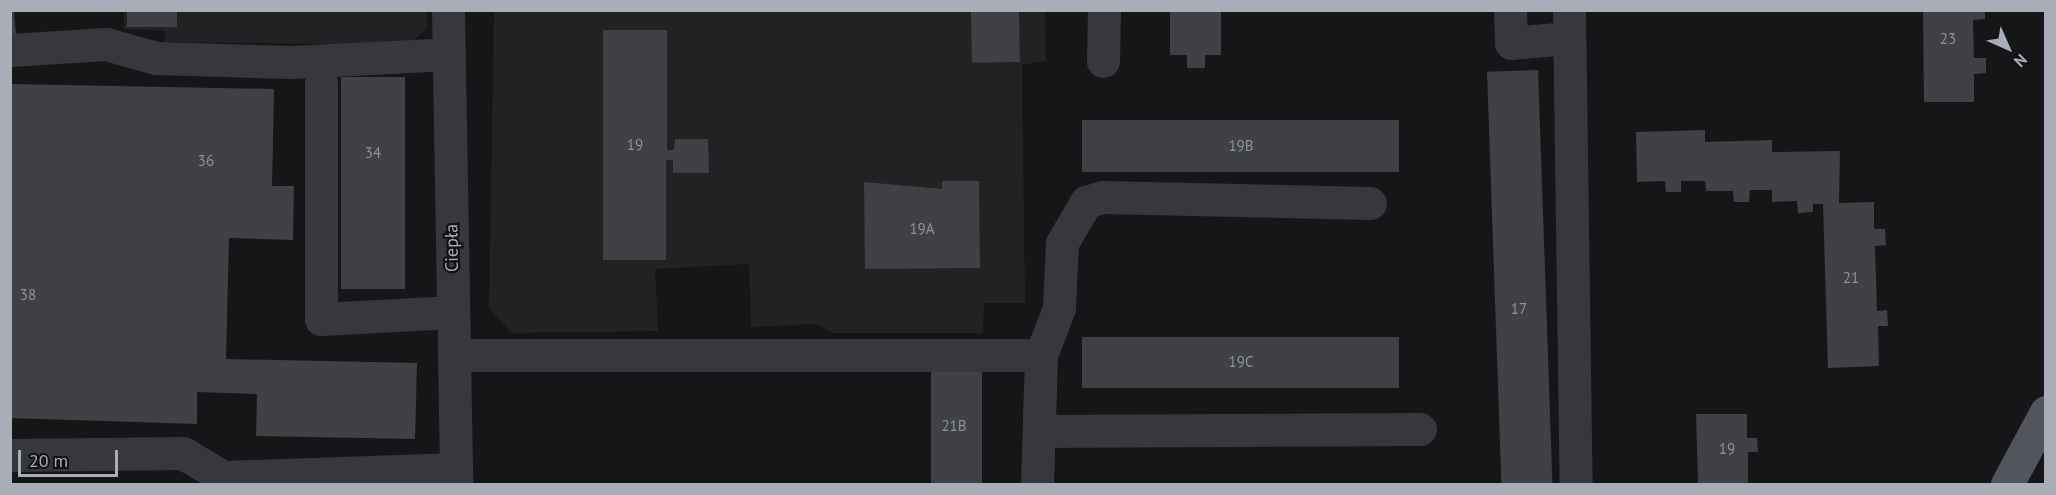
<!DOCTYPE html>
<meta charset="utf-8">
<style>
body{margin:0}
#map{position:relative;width:2056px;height:495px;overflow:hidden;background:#161618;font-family:"PT Sans",sans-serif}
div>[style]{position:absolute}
.built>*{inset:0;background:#222225}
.building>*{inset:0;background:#404145;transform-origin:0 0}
.minor>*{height:33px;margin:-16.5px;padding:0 16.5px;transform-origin:16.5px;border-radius:16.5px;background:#37383d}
.major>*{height:33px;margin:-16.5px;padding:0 16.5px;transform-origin:16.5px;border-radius:16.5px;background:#53555c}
span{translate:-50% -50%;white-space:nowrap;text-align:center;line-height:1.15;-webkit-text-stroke:4.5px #111113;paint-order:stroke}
.number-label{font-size:15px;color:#8e929b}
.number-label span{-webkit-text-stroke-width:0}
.street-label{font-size:18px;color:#a8adb8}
.frame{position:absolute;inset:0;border:12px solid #a8adb8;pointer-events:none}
.north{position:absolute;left:1978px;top:18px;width:60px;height:60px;-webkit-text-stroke:4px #111113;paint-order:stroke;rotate:135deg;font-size:16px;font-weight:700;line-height:24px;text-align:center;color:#a8adb8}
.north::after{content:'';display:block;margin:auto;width:21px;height:27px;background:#a8adb8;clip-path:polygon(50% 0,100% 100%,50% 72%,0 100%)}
.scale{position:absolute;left:18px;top:450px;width:100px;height:27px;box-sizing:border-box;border:3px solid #a8adb8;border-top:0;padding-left:8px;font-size:18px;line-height:21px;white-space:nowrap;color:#a8adb8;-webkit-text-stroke:4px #111113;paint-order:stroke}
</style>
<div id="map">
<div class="built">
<div style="clip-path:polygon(124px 11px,427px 11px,427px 28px,409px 45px,165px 42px,165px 31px,124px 29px)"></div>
<div style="clip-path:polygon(494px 11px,1045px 11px,1046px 61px,1022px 65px,1025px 303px,984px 303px,983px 333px,832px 333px,817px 324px,751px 327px,749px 264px,655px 269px,658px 331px,511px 333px,489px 307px)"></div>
</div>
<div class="building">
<div style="clip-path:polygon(10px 10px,14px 10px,16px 35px,10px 36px)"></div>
<div style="left:127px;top:10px;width:50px;height:17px"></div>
<div style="clip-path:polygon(1170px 10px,1221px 10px,1221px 55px,1205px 55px,1205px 68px,1187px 68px,1187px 55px,1170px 55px)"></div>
<div style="clip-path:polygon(1923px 10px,1985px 10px,1985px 19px,1973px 20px,1974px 58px,1986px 58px,1986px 73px,1974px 74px,1974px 102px,1924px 102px)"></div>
<div style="left:1019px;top:11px;width:51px;height:48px;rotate:89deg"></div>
<div style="clip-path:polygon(603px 30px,667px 30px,667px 150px,674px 150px,675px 139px,708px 139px,709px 173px,673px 173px,673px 160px,666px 160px,666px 260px,603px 260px)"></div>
<div style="left:1538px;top:70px;width:414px;height:51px;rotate:88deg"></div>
<div style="left:341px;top:77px;width:64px;height:212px"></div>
<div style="clip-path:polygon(10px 84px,274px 89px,272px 186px,294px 186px,293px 240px,229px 238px,226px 359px,417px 363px,415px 439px,256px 436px,257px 394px,197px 392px,197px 424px,10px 418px)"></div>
<div style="left:1082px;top:120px;width:317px;height:52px"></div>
<div style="clip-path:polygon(1705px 130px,1705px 142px,1772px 140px,1772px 152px,1840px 151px,1839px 203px,1874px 202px,1874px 229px,1885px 229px,1886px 245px,1875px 246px,1877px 311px,1887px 310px,1888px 326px,1878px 326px,1879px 366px,1828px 368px,1823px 204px,1813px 204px,1813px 212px,1798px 213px,1797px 201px,1772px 202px,1772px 190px,1750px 190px,1749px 202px,1734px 202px,1733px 191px,1706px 191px,1705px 181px,1681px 181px,1681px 192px,1666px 192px,1665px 181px,1637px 182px,1636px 132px)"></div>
<div style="clip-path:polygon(942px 181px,979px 181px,980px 268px,865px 269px,864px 182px,942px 189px)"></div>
<div style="left:1082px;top:337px;width:317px;height:51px"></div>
<div style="left:931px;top:370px;width:51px;height:114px"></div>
<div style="clip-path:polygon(1696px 414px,1747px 414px,1747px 438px,1757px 438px,1758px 452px,1748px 452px,1748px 484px,1698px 484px)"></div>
</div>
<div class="minor">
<div style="left:448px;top:10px;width:474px;rotate:89deg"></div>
<div style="left:1510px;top:10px;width:33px;rotate:88deg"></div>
<div style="left:1511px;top:43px;width:58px;rotate:-4.9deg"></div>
<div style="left:1569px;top:10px;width:474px;rotate:89.2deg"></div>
<div style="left:10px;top:50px;width:96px;rotate:-3.6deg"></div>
<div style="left:106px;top:44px;width:52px;rotate:15.6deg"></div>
<div style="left:156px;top:58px;width:137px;rotate:1.7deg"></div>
<div style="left:293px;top:62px;width:156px;rotate:-2.9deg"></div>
<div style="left:1103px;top:61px;width:51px;rotate:-88.9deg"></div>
<div style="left:321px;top:82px;width:237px;rotate:90deg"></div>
<div style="left:321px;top:319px;width:132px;rotate:-3deg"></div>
<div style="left:455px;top:355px;width:586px"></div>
<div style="left:1039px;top:431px;width:381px;rotate:-0.3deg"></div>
<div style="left:10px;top:455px;width:173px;rotate:-0.7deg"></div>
<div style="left:183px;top:453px;width:47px;rotate:31deg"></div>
<div style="left:223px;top:477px;width:233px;rotate:-2deg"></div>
<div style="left:1037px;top:484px;width:129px;rotate:-88.2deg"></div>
<div style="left:1041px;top:355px;width:50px;rotate:-69deg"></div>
<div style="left:1059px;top:308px;width:65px;rotate:-87.4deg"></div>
<div style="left:1062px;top:243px;width:48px;rotate:-59.7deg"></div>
<div style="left:1086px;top:202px;width:17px;rotate:-17deg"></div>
<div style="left:1102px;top:197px;width:268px;rotate:1.3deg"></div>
</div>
<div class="major">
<div style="left:2007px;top:484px;width:82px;rotate:-61.6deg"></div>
</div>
<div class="number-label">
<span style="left:1948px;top:39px">23</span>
<span style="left:635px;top:145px">19</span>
<span style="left:1241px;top:146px">19B</span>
<span style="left:373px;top:153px">34</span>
<span style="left:206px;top:161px">36</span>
<span style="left:922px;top:229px">19A</span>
<span style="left:1851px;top:278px">21</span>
<span style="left:28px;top:295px">38</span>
<span style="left:1519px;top:309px">17</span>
<span style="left:1241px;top:362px">19C</span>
<span style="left:954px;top:426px">21B</span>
<span style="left:1727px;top:449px">19</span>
</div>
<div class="street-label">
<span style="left:452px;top:248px;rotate:-91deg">Ciepła</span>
</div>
<div class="frame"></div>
<div class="north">N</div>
<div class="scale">20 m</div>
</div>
